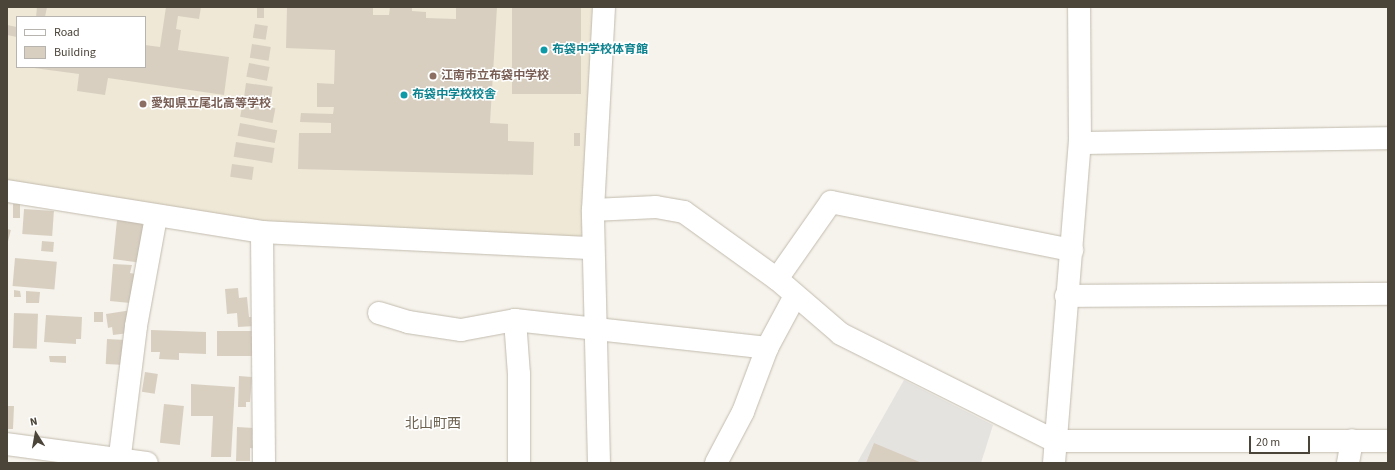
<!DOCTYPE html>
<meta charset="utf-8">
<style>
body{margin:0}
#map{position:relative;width:1395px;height:470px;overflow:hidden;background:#f6f3ec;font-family:"Source Sans 3","Noto Sans JP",sans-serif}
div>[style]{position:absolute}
.education>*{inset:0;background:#efe8d6}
.parking>*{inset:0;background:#e5e3e0}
.building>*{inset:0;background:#d8cfc1;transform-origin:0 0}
.roads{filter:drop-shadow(0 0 1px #c2bbae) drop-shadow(0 0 1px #c2bbae)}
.minor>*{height:22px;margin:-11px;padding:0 11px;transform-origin:11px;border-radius:11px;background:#fff}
.tertiary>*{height:22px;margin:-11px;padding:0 11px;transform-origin:11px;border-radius:11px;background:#fff}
.dots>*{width:11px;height:11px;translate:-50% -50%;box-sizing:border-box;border:2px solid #fff;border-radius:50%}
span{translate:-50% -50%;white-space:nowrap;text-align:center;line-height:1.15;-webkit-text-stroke:3px #fff;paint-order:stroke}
.culture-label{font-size:12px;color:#0d838f;font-weight:700}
.left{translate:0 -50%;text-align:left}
.education-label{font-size:12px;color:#785e54;font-weight:700}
.quarter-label{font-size:14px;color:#6e6250}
.frame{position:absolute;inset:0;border:8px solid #4b4439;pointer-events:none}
.legend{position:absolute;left:16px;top:16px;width:130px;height:52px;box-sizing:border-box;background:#fff;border:1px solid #b7b4b0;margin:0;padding:5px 7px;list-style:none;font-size:12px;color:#4b4439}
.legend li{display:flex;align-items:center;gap:8px;height:20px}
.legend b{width:20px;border:1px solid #b7b4b0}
.north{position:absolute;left:16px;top:414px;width:40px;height:40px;-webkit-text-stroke:3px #fff;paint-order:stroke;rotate:349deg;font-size:11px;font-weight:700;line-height:16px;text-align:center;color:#4b4439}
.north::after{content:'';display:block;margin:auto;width:14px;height:18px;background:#4b4439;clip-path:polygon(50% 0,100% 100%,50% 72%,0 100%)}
.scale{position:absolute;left:1249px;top:436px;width:61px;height:18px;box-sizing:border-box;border:2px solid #4b4439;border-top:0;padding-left:5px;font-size:12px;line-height:14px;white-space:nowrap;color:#4b4439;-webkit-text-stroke:3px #fff;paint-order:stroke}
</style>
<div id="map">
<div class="education">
<div style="clip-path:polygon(evenodd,7px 7px,593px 7px,586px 232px,580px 238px,282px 225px,7px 181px,7px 7px,17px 17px,145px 17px,145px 67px,17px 67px,17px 17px)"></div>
</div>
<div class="parking">
<div style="clip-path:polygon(904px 380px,993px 425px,981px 463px,857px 463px)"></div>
</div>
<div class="building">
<div style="clip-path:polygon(37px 7px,47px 7px,45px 17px,36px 17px)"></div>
<div style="clip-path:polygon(166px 7px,201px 7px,199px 19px,178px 16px,176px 29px,181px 30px,178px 50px,229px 57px,224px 95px,108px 78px,105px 95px,77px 91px,79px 74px,34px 68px,145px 67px,145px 45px,160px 47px)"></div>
<div style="left:257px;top:7px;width:7px;height:11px"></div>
<div style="clip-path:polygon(287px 7px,373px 7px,373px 15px,389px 15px,390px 7px,412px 7px,412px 11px,426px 12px,426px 18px,456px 19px,456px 7px,497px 7px,490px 123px,508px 124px,508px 141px,534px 142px,533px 175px,298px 169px,299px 133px,331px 133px,331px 123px,300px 122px,301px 113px,333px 114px,334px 107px,317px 107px,317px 83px,334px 84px,335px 50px,286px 48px)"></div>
<div style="left:512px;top:7px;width:69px;height:87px"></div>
<div style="left:255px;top:24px;width:13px;height:14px;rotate:9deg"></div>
<div style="clip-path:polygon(7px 25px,17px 27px,17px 37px,7px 35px)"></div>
<div style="left:252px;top:44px;width:19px;height:14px;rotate:9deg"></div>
<div style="left:249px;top:63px;width:21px;height:14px;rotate:11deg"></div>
<div style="left:246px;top:83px;width:27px;height:15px;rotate:8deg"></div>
<div style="left:243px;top:102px;width:33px;height:15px;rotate:11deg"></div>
<div style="left:240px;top:123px;width:38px;height:13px;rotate:11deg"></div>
<div style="left:574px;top:133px;width:6px;height:13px"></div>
<div style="left:236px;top:142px;width:39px;height:15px;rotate:9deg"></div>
<div style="left:232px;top:164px;width:22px;height:13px;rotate:8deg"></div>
<div style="left:13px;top:204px;width:7px;height:14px"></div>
<div style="left:24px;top:209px;width:30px;height:25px;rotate:4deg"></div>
<div style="clip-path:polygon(117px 220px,141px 223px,146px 229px,142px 263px,113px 259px)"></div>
<div style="left:7px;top:229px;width:4px;height:24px;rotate:14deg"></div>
<div style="left:42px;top:241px;width:12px;height:10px;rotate:5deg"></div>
<div style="left:15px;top:258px;width:42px;height:28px;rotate:5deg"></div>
<div style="clip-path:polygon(113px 264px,132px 265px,130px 273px,141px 275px,130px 303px,110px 301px)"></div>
<div style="clip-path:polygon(238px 288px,239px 298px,247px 297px,249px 317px,255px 317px,255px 326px,238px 327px,237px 313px,227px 314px,225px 289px)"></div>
<div style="clip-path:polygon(14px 290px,20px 291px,21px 297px,14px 297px)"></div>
<div style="clip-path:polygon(26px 291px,40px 292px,39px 303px,26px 303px)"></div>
<div style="clip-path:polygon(132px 310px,129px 333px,113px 335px,112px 327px,108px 328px,106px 314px)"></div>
<div style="left:103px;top:312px;width:10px;height:9px;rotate:90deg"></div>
<div style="left:14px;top:313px;width:24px;height:35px;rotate:2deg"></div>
<div style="clip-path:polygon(46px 315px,82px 317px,81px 339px,76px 339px,76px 344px,44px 342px)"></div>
<div style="clip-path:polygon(151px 330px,206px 332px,206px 354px,179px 353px,179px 360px,159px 359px,160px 352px,151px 352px)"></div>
<div style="left:217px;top:331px;width:37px;height:25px"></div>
<div style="left:107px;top:339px;width:19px;height:25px;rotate:3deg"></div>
<div style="clip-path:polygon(49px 356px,66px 356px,66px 363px,50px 362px)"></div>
<div style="left:145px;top:372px;width:13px;height:20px;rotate:9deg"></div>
<div style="clip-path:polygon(239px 376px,252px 377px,250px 402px,246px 402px,246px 407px,238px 407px)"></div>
<div style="clip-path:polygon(191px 384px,235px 387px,231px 457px,211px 457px,213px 416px,191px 416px)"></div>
<div style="left:164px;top:404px;width:20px;height:39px;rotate:6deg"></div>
<div style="clip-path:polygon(7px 406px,14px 406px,13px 429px,7px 429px)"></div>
<div style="clip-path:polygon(237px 427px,254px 428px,252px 440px,257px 441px,257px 449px,250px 448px,250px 461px,236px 461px)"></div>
<div style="clip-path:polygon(874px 443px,922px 463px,866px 463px)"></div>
</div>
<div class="roads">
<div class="minor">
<div style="left:1080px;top:143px;width:308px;rotate:-0.9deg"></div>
<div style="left:7px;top:191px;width:258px;rotate:9.1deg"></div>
<div style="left:262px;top:232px;width:331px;rotate:2.8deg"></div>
<div style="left:593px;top:210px;width:63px;rotate:-2.7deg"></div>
<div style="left:656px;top:207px;width:28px;rotate:10deg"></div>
<div style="left:684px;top:212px;width:115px;rotate:35.8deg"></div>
<div style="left:777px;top:279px;width:84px;rotate:40.7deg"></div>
<div style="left:841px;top:334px;width:239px;rotate:26.6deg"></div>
<div style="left:1055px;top:441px;width:333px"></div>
<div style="left:262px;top:232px;width:231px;rotate:89.5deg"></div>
<div style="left:777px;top:279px;width:94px;rotate:-55deg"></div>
<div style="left:831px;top:202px;width:246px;rotate:11.3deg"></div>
<div style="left:1066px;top:296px;width:322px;rotate:-0.4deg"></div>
<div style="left:379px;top:313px;width:30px;rotate:17deg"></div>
<div style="left:408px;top:322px;width:54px;rotate:8.6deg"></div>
<div style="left:461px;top:330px;width:55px;rotate:-10.5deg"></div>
<div style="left:515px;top:320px;width:254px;rotate:6.3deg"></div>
<div style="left:515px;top:320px;width:54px;rotate:85.8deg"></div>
<div style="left:519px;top:374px;width:89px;rotate:90deg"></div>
<div style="left:7px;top:444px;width:141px;rotate:7.7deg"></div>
<div style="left:119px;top:463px;width:138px;rotate:-82.9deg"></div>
<div style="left:136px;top:326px;width:111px;rotate:-79.6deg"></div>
<div style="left:599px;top:463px;width:253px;rotate:-91.4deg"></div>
<div style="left:593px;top:210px;width:203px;rotate:-86.9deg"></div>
<div style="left:716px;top:463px;width:58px;rotate:-62.1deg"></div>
<div style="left:743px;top:412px;width:68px;rotate:-69.4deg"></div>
<div style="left:767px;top:348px;width:59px;rotate:-61.7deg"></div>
<div style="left:1348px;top:463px;width:23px;rotate:-80deg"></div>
</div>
<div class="tertiary">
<div style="left:1054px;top:463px;width:321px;rotate:-85.4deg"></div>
<div style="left:1080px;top:143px;width:136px;rotate:-90.4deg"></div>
</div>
</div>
<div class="dots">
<div style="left:544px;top:50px;background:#0f9aa8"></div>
<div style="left:433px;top:76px;background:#8d6e63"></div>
<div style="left:404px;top:95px;background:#0f9aa8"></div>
<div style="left:143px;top:104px;background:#8d6e63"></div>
</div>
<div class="culture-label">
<span class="left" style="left:552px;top:50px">布袋中学校体育館</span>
<span class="left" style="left:412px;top:95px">布袋中学校校舎</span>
</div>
<div class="education-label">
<span class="left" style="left:441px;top:76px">江南市立布袋中学校</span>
<span class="left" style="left:151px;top:104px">愛知県立尾北高等学校</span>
</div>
<div class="quarter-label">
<span style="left:433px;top:424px">北山町西</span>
</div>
<div class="frame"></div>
<ul class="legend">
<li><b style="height:5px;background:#fff"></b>Road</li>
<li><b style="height:11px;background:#d8cfc1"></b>Building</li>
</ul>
<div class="north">N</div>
<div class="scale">20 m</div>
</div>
